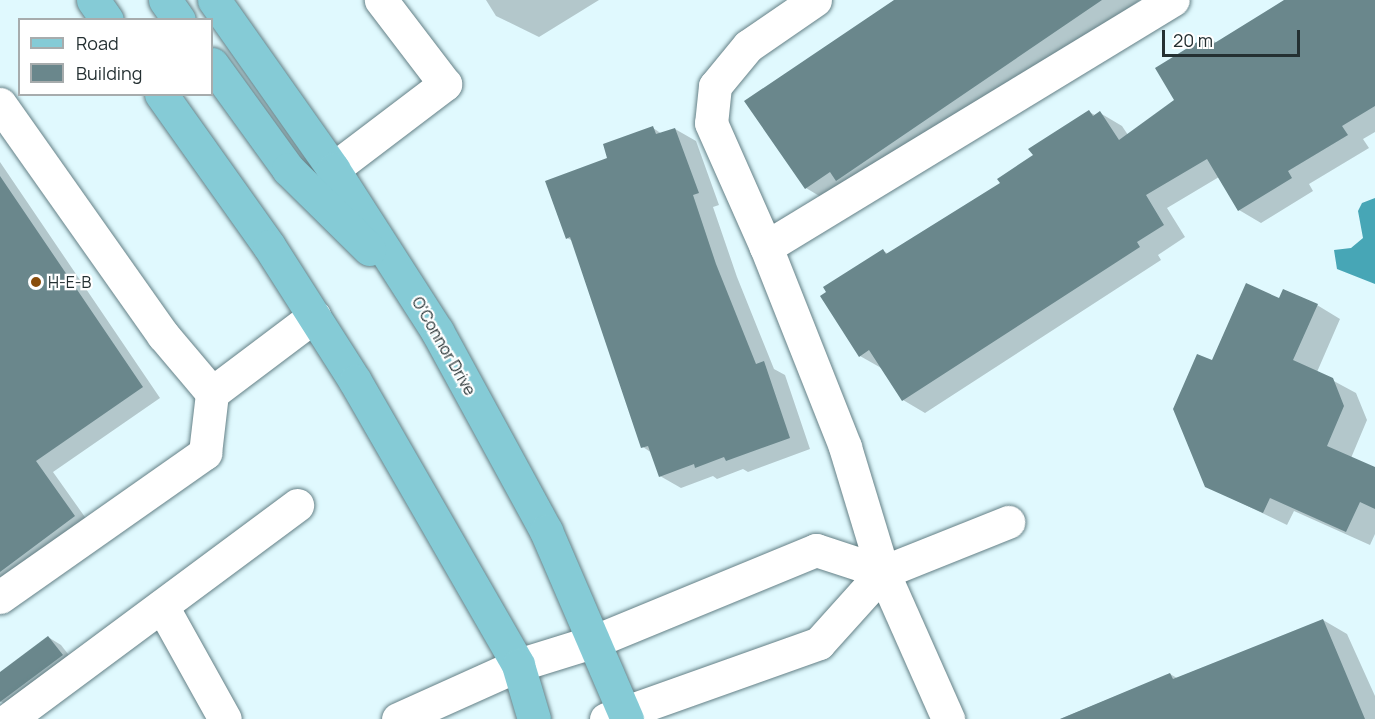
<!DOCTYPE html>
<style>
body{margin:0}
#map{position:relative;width:1375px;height:719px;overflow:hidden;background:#e0f9fe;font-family:Manrope,sans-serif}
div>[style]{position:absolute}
.water>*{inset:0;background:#47a6b6}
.shadow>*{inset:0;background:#0003}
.building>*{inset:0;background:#6a878c}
.roads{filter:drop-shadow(0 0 2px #648086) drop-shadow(0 0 2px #648086)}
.minor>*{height:33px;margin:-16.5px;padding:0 16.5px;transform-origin:16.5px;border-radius:16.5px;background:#fff}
.major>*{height:33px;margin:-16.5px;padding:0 16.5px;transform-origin:16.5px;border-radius:16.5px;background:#85cbd6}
.dots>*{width:16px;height:16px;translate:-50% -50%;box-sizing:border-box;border:3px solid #fff;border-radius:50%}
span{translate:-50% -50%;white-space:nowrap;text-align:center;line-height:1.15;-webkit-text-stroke:4.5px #fff;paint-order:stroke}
.poi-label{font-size:16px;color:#243032}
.left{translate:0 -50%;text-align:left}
.street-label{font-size:16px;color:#243032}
.legend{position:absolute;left:18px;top:18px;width:195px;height:78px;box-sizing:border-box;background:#fff;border:2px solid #a7acad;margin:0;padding:8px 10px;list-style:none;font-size:18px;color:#243032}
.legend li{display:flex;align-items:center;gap:12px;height:30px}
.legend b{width:30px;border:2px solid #a7acad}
.scale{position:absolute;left:1162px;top:30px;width:138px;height:27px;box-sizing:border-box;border:3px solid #243032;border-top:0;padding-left:8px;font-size:18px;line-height:21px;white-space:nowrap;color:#243032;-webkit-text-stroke:4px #fff;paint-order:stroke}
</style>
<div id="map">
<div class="water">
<div style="clip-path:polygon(1375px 198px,1375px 284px,1337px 269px,1334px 250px,1351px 248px,1363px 238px,1358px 211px,1362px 203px)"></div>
</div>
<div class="shadow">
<div style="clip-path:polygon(486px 0,599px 0,539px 37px,496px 16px)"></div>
<div style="clip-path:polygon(896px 0,1140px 0,858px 192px,826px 200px,806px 188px)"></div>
<div style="clip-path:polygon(1298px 0,1375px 0,1375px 132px,1363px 139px,1369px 148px,1309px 184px,1313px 191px,1261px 223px,1239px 210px,1219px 177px,1167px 208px,1185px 237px,1158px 255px,1161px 260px,925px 413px,903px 400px,883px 369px,860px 356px,883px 251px,889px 254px,1002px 184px,1089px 112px,1095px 115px,1100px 113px,1122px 126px,1128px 135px,1176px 100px,1207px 37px,1217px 43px)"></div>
<div style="clip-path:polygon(653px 128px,662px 134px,675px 129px,696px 141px,719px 205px,713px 207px,737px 277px,774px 369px,785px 375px,810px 449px,748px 472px,743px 469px,717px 479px,713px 476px,681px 488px,660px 476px,652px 453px,643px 447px,573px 241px,567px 238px,609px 159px)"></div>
<div style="clip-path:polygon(0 162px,160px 398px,53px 472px,92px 527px,0 594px)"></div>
<div style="clip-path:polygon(1280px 300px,1317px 305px,1340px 319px,1317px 372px,1356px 393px,1367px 420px,1351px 458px,1375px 469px,1375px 534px,1370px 545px,1294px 511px,1287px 525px,1206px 486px,1213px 362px)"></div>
<div style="clip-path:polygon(1323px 620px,1347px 634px,1375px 696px,1375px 719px,1060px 719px,1170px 674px,1177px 678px)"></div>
<div style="clip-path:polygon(48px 637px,61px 645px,75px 663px,13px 709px,0 701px,0 674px)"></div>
</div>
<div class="building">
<div style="clip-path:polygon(894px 0,1102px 0,836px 181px,830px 172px,805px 189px,744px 101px)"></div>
<div style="clip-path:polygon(1284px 0,1375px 0,1375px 106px,1342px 126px,1348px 135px,1288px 171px,1292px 178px,1238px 211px,1207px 159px,1146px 195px,1164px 225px,1137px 242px,1140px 247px,902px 401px,869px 350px,859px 357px,820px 296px,826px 292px,823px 287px,883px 249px,886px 254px,1000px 183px,997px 179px,1033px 155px,1028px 149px,1089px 110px,1093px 116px,1100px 111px,1119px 140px,1174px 100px,1155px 68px,1207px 36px,1213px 44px)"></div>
<div style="clip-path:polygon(653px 126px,656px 134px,675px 128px,699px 193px,693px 195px,716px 264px,756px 364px,764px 361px,790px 438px,726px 461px,724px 457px,695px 468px,694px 464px,659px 477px,648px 446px,641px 448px,570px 237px,566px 239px,545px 181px,607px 158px,603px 144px)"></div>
<div style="clip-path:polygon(0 176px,143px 387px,36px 461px,75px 516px,0 572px)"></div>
<div style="clip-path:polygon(1246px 283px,1279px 298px,1283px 289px,1318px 304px,1293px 360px,1333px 378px,1344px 406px,1327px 446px,1375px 467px,1375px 509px,1360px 502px,1346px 532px,1270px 498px,1263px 513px,1205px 487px,1173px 409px,1197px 354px,1212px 360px)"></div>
<div style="clip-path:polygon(1323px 619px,1365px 719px,1060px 719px,1170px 673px,1173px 679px)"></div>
<div style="clip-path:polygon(48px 636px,63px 655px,0 702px,0 672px)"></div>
</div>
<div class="roads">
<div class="minor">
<div style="left:815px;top:0;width:81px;rotate:145.5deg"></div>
<div style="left:748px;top:46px;width:52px;rotate:129.5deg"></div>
<div style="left:715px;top:86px;width:37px;rotate:96deg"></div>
<div style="left:711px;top:123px;width:136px;rotate:66.1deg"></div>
<div style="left:766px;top:247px;width:215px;rotate:68.4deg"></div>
<div style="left:845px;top:447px;width:131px;rotate:73.1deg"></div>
<div style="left:883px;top:572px;width:161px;rotate:66.1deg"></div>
<div style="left:0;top:104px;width:283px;rotate:54.8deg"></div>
<div style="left:163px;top:335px;width:76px;rotate:49.8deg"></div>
<div style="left:333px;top:169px;width:141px;rotate:-37.2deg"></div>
<div style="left:445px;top:84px;width:106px;rotate:-127.3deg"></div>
<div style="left:766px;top:247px;width:476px;rotate:-31.3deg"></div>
<div style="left:0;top:597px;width:251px;rotate:-35.1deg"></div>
<div style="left:205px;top:453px;width:60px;rotate:-83.3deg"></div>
<div style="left:212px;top:393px;width:128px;rotate:-37deg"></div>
<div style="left:162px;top:606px;width:129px;rotate:60.9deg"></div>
<div style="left:9px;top:719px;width:359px;rotate:-36.6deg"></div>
<div style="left:398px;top:719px;width:132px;rotate:-24.2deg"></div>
<div style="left:518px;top:665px;width:81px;rotate:-17.3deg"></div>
<div style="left:595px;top:641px;width:239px;rotate:-22.4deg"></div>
<div style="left:816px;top:550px;width:71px;rotate:18.2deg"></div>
<div style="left:606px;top:719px;width:226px;rotate:-19.6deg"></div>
<div style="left:819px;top:643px;width:96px;rotate:-48deg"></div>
<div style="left:883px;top:572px;width:135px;rotate:-21.8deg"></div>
</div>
<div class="major">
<div style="left:93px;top:0;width:24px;rotate:55deg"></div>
<div style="left:165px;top:0;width:24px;rotate:55deg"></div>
<div style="left:214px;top:0;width:207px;rotate:54.8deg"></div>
<div style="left:333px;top:169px;width:193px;rotate:57.3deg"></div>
<div style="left:437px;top:331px;width:228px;rotate:61.4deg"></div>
<div style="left:546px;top:531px;width:205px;rotate:66.7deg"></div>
<div style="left:212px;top:64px;width:130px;rotate:54.1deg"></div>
<div style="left:288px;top:169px;width:114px;rotate:44.6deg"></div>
<div style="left:161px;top:94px;width:186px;rotate:54.6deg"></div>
<div style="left:269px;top:246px;width:160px;rotate:57.5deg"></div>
<div style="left:355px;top:381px;width:327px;rotate:60.1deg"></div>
<div style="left:518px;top:665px;width:56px;rotate:73.5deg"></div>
</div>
</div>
<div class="dots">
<div style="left:36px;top:282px;background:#894d0b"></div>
</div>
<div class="poi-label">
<span class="left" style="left:48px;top:282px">H-E-B</span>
</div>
<div class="street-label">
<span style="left:444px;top:346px;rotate:60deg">O'Connor Drive</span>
</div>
<ul class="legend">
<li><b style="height:8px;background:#85cbd6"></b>Road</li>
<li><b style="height:16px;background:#6a878c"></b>Building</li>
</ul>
<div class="scale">20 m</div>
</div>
